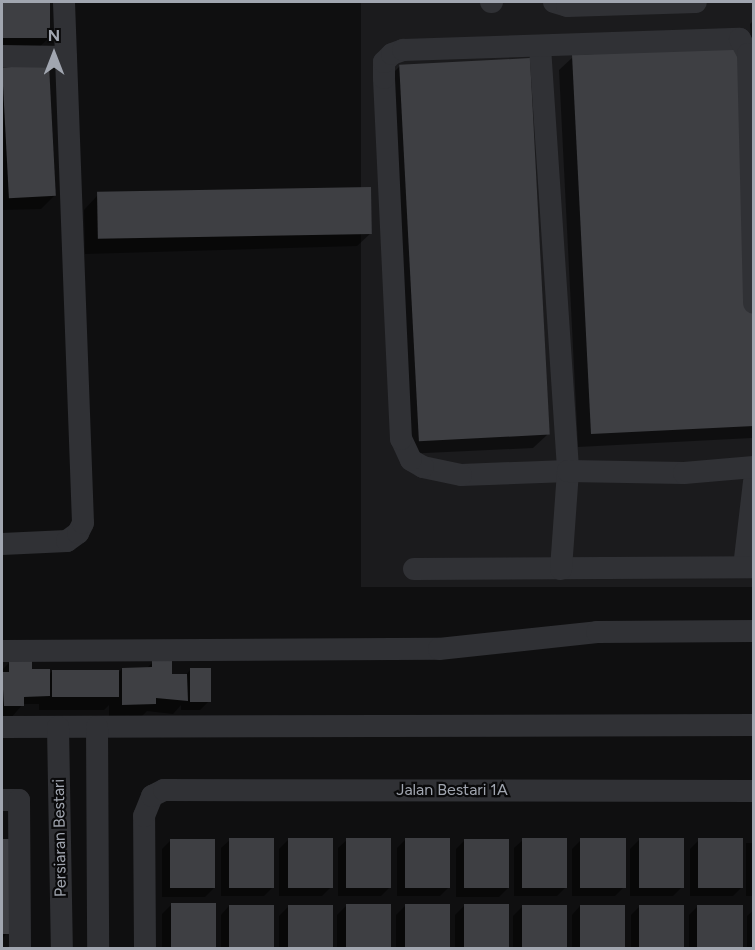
<!DOCTYPE html>
<style>
body{margin:0}
#map{position:relative;width:755px;height:950px;overflow:hidden;background:#0f0f10;font-family:Figtree,sans-serif}
div>[style]{position:absolute}
.built>*{inset:0;background:#1b1b1d;transform-origin:0 0}
.shadow>*{inset:0;background:#0007;transform-origin:0 0}
.building>*{inset:0;background:#3e3f43;transform-origin:0 0}
.minor>*{height:22px;margin:-11px;padding:0 11px;transform-origin:11px;border-radius:11px;background:#303135}
span{translate:-50% -50%;white-space:nowrap;text-align:center;line-height:1.15;-webkit-text-stroke:4.5px #0a0a0b;paint-order:stroke}
.street-label{font-size:16px;color:#a1a6b0}
.frame{position:absolute;inset:0;border:3px solid #a1a6b0;pointer-events:none}
.north{position:absolute;left:24px;top:24px;width:60px;height:60px;-webkit-text-stroke:4px #0a0a0b;paint-order:stroke;rotate:0deg;font-size:16px;font-weight:700;line-height:24px;text-align:center;color:#a1a6b0}
.north::after{content:'';display:block;margin:auto;width:21px;height:27px;background:#a1a6b0;clip-path:polygon(50% 0,100% 100%,50% 72%,0 100%)}
</style>
<div id="map">
<div class="built">
<div style="left:361px;top:2px;width:392px;height:585px"></div>
</div>
<div class="shadow">
<div style="clip-path:polygon(2px 2px,48px 2px,50px 37px,36px 50px,2px 50px)"></div>
<div style="clip-path:polygon(754px 20px,754px 94px,750px 24px)"></div>
<div style="clip-path:polygon(573px 57px,754px 186px,752px 438px,578px 447px,559px 70px)"></div>
<div style="clip-path:polygon(400px 66px,547px 435px,533px 448px,405px 454px,387px 79px)"></div>
<div style="clip-path:polygon(48px 67px,55px 195px,41px 209px,2px 210px,2px 68px)"></div>
<div style="clip-path:polygon(97px 196px,371px 233px,357px 246px,85px 254px,84px 210px)"></div>
<div style="clip-path:polygon(10px 662px,31px 674px,49px 675px,52px 671px,117px 674px,122px 669px,146px 669px,153px 662px,171px 676px,185px 676px,190px 670px,209px 701px,200px 710px,181px 710px,181px 705px,173px 714px,147px 711px,141px 717px,109px 717px,109px 705px,104px 710px,39px 710px,39px 704px,23px 704px,10px 719px,2px 719px,2px 670px)"></div>
<div style="clip-path:polygon(2px 840px,8px 840px,7px 933px,2px 939px)"></div>
<div style="clip-path:polygon(171px 840px,214px 888px,205px 897px,162px 897px,162px 849px)"></div>
<div style="clip-path:polygon(230px 840px,273px 887px,264px 896px,221px 896px,221px 848px)"></div>
<div style="clip-path:polygon(288px 840px,331px 887px,322px 896px,279px 896px,279px 849px)"></div>
<div style="clip-path:polygon(347px 840px,390px 887px,381px 896px,338px 896px,338px 848px)"></div>
<div style="clip-path:polygon(405px 840px,449px 887px,440px 896px,397px 896px,397px 848px)"></div>
<div style="clip-path:polygon(465px 840px,508px 888px,499px 897px,456px 897px,456px 849px)"></div>
<div style="clip-path:polygon(523px 840px,566px 887px,557px 896px,514px 896px,514px 848px)"></div>
<div style="clip-path:polygon(581px 840px,624px 887px,615px 896px,572px 896px,572px 849px)"></div>
<div style="clip-path:polygon(639px 840px,682px 887px,673px 896px,630px 896px,630px 849px)"></div>
<div style="clip-path:polygon(699px 840px,742px 887px,733px 896px,690px 896px,690px 849px)"></div>
<div style="left:754px;top:843px;width:53px;height:8px;rotate:90deg"></div>
<div style="clip-path:polygon(171px 905px,214px 905px,214px 948px,162px 948px,162px 914px)"></div>
<div style="clip-path:polygon(229px 906px,272px 906px,272px 948px,221px 948px,221px 915px)"></div>
<div style="clip-path:polygon(346px 906px,390px 906px,390px 948px,337px 948px,337px 915px)"></div>
<div style="clip-path:polygon(405px 906px,448px 906px,448px 948px,396px 948px,396px 915px)"></div>
<div style="clip-path:polygon(464px 906px,507px 906px,507px 948px,455px 948px,455px 915px)"></div>
<div style="clip-path:polygon(580px 906px,623px 906px,623px 948px,572px 948px,572px 915px)"></div>
<div style="clip-path:polygon(640px 906px,683px 906px,683px 948px,631px 948px,631px 915px)"></div>
<div style="clip-path:polygon(698px 906px,741px 906px,741px 948px,689px 948px,689px 915px)"></div>
<div style="clip-path:polygon(288px 907px,331px 907px,331px 948px,279px 948px,279px 916px)"></div>
<div style="clip-path:polygon(522px 907px,565px 907px,565px 948px,513px 948px,513px 916px)"></div>
<div style="clip-path:polygon(754px 910px,754px 948px,747px 948px,747px 916px)"></div>
</div>
<div class="building">
<div style="left:2px;top:2px;width:48px;height:36px"></div>
<div style="clip-path:polygon(748px 47px,754px 156px,754px 426px,591px 434px,572px 55px)"></div>
<div style="left:530px;top:58px;width:377px;height:131px;rotate:87deg"></div>
<div style="left:49px;top:65px;width:131px;height:47px;rotate:87deg"></div>
<div style="left:371px;top:187px;width:47px;height:274px;rotate:89deg"></div>
<div style="clip-path:polygon(9px 660px,32px 660px,32px 669px,50px 669px,50px 696px,24px 697px,24px 706px,4px 706px,2px 672px,9px 672px)"></div>
<div style="clip-path:polygon(152px 660px,172px 660px,172px 674px,187px 674px,188px 701px,156px 698px,156px 704px,122px 705px,122px 668px,152px 667px)"></div>
<div style="left:190px;top:668px;width:21px;height:34px"></div>
<div style="left:52px;top:670px;width:67px;height:27px"></div>
<div style="left:229px;top:838px;width:45px;height:50px"></div>
<div style="left:288px;top:838px;width:45px;height:50px"></div>
<div style="left:346px;top:838px;width:45px;height:50px"></div>
<div style="left:405px;top:838px;width:45px;height:50px"></div>
<div style="left:522px;top:838px;width:45px;height:50px"></div>
<div style="left:580px;top:838px;width:46px;height:50px"></div>
<div style="left:639px;top:838px;width:45px;height:50px"></div>
<div style="left:698px;top:838px;width:45px;height:50px"></div>
<div style="left:2px;top:839px;width:7px;height:95px"></div>
<div style="left:170px;top:839px;width:45px;height:49px"></div>
<div style="left:464px;top:839px;width:45px;height:49px"></div>
<div style="left:171px;top:903px;width:45px;height:45px"></div>
<div style="left:346px;top:904px;width:45px;height:44px"></div>
<div style="left:405px;top:904px;width:45px;height:44px"></div>
<div style="left:464px;top:904px;width:45px;height:44px"></div>
<div style="left:229px;top:905px;width:45px;height:43px"></div>
<div style="left:288px;top:905px;width:45px;height:43px"></div>
<div style="left:522px;top:905px;width:45px;height:43px"></div>
<div style="left:580px;top:905px;width:45px;height:43px"></div>
<div style="left:639px;top:905px;width:45px;height:43px"></div>
<div style="left:697px;top:905px;width:46px;height:43px"></div>
</div>
<div class="minor">
<div style="left:491px;top:2px;width:1px"></div>
<div style="left:554px;top:2px;width:14px;rotate:17deg"></div>
<div style="left:567px;top:6px;width:129px;rotate:-1.8deg"></div>
<div style="left:540px;top:47px;width:425px;rotate:86.2deg"></div>
<div style="left:568px;top:471px;width:107px;rotate:177.9deg"></div>
<div style="left:461px;top:475px;width:39px;rotate:-168deg"></div>
<div style="left:423px;top:467px;width:14px;rotate:-150deg"></div>
<div style="left:411px;top:460px;width:23px;rotate:-115deg"></div>
<div style="left:401px;top:439px;width:361px;rotate:-92.7deg"></div>
<div style="left:384px;top:78px;width:16px;rotate:-90deg"></div>
<div style="left:384px;top:62px;width:11px;rotate:-45deg"></div>
<div style="left:392px;top:54px;width:12px;rotate:-20deg"></div>
<div style="left:403px;top:50px;width:337px;rotate:-1.9deg"></div>
<div style="left:740px;top:39px;width:17px;rotate:62deg"></div>
<div style="left:748px;top:54px;width:249px;rotate:88.6deg"></div>
<div style="left:2px;top:56px;width:64px;rotate:0.9deg"></div>
<div style="left:2px;top:544px;width:65px;rotate:-2.6deg"></div>
<div style="left:67px;top:541px;width:14px;rotate:-36deg"></div>
<div style="left:78px;top:533px;width:11px;rotate:-63deg"></div>
<div style="left:83px;top:523px;width:521px;rotate:-92.09deg"></div>
<div style="left:744px;top:567px;width:86px;rotate:-83.3deg"></div>
<div style="left:414px;top:569px;width:340px;rotate:-0.3deg"></div>
<div style="left:561px;top:569px;width:98px;rotate:-85.9deg"></div>
<div style="left:568px;top:471px;width:116px;rotate:1deg"></div>
<div style="left:684px;top:473px;width:70px;rotate:-4.9deg"></div>
<div style="left:2px;top:651px;width:437px;rotate:-0.3deg"></div>
<div style="left:439px;top:649px;width:159px;rotate:-6.1deg"></div>
<div style="left:597px;top:632px;width:157px;rotate:-0.4deg"></div>
<div style="left:2px;top:727px;width:752px;rotate:-0.15deg"></div>
<div style="left:58px;top:727px;width:221px;rotate:89deg"></div>
<div style="left:97px;top:727px;width:221px;rotate:89.7deg"></div>
<div style="left:2px;top:800px;width:17px"></div>
<div style="left:19px;top:800px;width:148px;rotate:89.6deg"></div>
<div style="left:145px;top:948px;width:132px;rotate:-90.4deg"></div>
<div style="left:144px;top:816px;width:22px;rotate:-68deg"></div>
<div style="left:152px;top:796px;width:13px;rotate:-27deg"></div>
<div style="left:164px;top:790px;width:590px;rotate:0.1deg"></div>
</div>
<div class="street-label">
<span style="left:452px;top:790px">Jalan Bestari 1A</span>
<span style="left:60px;top:838px;rotate:-91deg">Persiaran Bestari</span>
</div>
<div class="frame"></div>
<div class="north">N</div>
</div>
